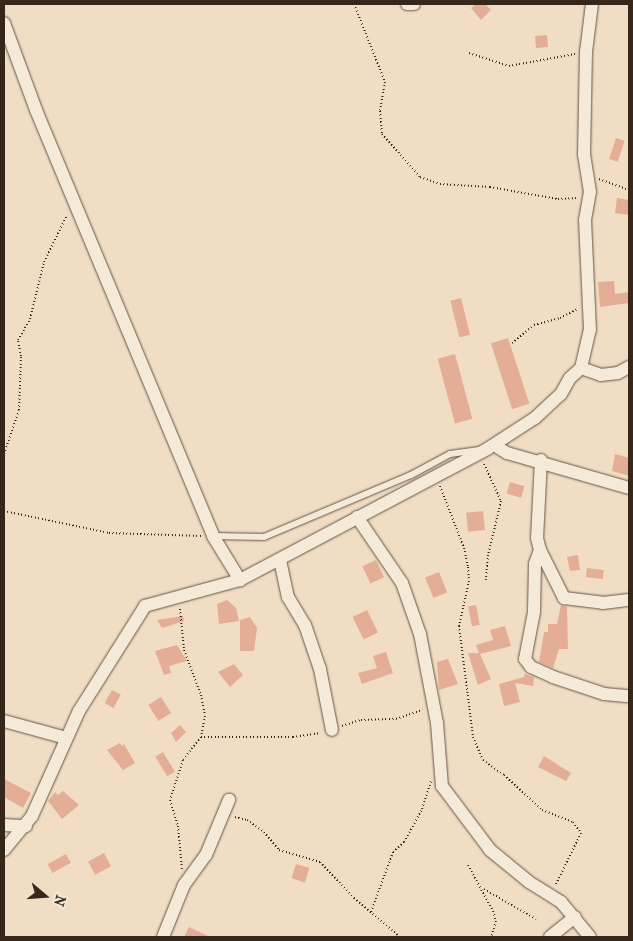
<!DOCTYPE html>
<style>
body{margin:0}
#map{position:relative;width:633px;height:941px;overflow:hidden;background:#f0ddc3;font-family:"IM FELL French Canon",serif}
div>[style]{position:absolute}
.building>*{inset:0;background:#e4ae96;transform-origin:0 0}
.path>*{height:2px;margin-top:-1px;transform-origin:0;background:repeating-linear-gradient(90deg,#37271b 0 1px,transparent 0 3.5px)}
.roads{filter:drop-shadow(0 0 1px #655445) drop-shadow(0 0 1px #655445)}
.service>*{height:6px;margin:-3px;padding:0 3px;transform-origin:3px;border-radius:3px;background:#f5e9d8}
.minor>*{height:12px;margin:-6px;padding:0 6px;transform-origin:6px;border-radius:6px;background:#f5e9d8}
span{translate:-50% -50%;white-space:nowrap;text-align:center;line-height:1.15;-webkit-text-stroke:4px #f5e9d8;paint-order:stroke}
.frame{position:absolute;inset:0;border:5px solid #37271b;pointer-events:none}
.north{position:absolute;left:20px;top:871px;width:50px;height:50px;-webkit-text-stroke:4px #f5e9d8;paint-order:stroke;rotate:108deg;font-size:14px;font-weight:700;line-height:20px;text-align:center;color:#37271b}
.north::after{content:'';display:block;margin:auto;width:18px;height:22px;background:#37271b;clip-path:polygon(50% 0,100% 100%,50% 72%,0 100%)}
</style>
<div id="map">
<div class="building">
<div style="clip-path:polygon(476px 4px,485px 4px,491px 10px,481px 20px,471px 8px)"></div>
<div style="left:547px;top:35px;width:12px;height:12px;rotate:85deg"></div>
<div style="left:616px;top:138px;width:9px;height:22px;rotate:18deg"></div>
<div style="clip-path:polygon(617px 198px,629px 200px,629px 215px,615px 213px)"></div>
<div style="clip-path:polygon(614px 281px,615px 294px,629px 292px,629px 303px,600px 307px,598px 282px)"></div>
<div style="left:461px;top:298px;width:38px;height:11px;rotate:76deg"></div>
<div style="left:508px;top:338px;width:69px;height:18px;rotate:72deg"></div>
<div style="left:455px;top:354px;width:67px;height:18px;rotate:75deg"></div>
<div style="clip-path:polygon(615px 454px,629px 458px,629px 476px,612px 471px)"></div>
<div style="left:510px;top:482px;width:15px;height:12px;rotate:16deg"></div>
<div style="left:483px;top:511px;width:19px;height:17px;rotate:84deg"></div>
<div style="clip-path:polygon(578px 555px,580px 570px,570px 571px,567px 557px)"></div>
<div style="left:376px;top:560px;width:19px;height:15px;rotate:65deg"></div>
<div style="left:587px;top:568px;width:17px;height:9px;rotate:7deg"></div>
<div style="left:439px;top:572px;width:22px;height:15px;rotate:68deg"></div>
<div style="clip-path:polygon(227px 600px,236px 608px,239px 621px,219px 624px,217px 604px)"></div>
<div style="left:476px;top:605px;width:20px;height:8px;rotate:79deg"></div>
<div style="clip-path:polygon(561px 605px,567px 607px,568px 649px,559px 649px,553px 668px,539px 662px,544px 632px,548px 632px,548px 624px,557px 624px)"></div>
<div style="left:367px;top:610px;width:25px;height:16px;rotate:64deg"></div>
<div style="clip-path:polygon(183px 616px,184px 621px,162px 628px,157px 620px)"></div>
<div style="clip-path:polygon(250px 617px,257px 628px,254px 651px,240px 651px,240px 620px)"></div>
<div style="clip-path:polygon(505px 626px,511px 646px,480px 654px,491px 679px,478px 685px,468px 653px,479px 653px,476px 645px,493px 640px,490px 630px)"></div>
<div style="clip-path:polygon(177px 645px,187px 661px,169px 666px,171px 673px,164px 675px,155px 651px)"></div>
<div style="clip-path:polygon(386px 652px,393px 673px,362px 684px,358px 673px,377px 668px,373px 656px)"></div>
<div style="clip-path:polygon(448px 659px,458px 684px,439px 690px,437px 662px)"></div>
<div style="clip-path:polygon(234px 664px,243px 675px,230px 687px,218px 672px)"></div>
<div style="clip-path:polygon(524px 674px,534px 677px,533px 686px,515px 683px,520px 702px,504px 706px,499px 684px,524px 677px)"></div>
<div style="left:112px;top:690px;width:10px;height:15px;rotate:29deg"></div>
<div style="left:161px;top:697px;width:19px;height:15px;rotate:58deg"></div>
<div style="clip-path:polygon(180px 725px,186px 732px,176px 742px,171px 733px)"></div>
<div style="clip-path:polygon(120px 743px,122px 746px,124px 744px,135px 763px,123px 770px,107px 750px)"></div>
<div style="left:163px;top:752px;width:23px;height:9px;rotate:59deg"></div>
<div style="clip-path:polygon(544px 756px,571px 773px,566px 781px,538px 767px)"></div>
<div style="clip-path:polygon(4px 779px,31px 793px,23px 808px,4px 797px)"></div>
<div style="clip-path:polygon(63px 791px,79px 805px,62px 819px,48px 801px,55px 792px,58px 795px)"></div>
<div style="left:104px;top:853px;width:15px;height:18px;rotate:62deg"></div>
<div style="left:66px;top:854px;width:10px;height:21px;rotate:61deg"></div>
<div style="left:296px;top:864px;width:14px;height:15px;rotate:17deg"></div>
<div style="clip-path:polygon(189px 927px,210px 937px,184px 937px)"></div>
</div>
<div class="path">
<div style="left:354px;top:4px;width:84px;rotate:68.3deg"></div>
<div style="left:385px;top:82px;width:29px;rotate:100deg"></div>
<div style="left:380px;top:111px;width:23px;rotate:85deg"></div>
<div style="left:382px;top:134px;width:57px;rotate:48.5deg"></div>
<div style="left:420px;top:177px;width:21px;rotate:19deg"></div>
<div style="left:440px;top:184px;width:50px;rotate:3.4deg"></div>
<div style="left:490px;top:187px;width:69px;rotate:10deg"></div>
<div style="left:558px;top:199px;width:20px;rotate:-3deg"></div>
<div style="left:469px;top:53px;width:42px;rotate:18deg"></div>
<div style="left:509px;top:66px;width:67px;rotate:-10.3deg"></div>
<div style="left:599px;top:179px;width:32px;rotate:20deg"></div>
<div style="left:512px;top:343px;width:28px;rotate:-39deg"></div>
<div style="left:534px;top:325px;width:27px;rotate:-15deg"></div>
<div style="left:560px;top:318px;width:20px;rotate:-27deg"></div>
<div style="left:4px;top:454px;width:46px;rotate:-71.2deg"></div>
<div style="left:19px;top:410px;width:54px;rotate:-87.9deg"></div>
<div style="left:21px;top:356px;width:16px;rotate:-101deg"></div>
<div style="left:18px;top:340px;width:24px;rotate:-60deg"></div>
<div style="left:30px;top:319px;width:59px;rotate:-76.2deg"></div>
<div style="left:44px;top:262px;width:52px;rotate:-63.9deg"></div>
<div style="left:484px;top:464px;width:41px;rotate:65.3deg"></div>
<div style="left:501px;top:501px;width:56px;rotate:103.5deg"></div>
<div style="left:488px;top:555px;width:25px;rotate:95deg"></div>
<div style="left:440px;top:486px;width:66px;rotate:68.8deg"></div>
<div style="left:464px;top:548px;width:19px;rotate:78deg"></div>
<div style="left:468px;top:567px;width:14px;rotate:86deg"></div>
<div style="left:469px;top:581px;width:46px;rotate:102.5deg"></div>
<div style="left:459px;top:626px;width:112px;rotate:82.8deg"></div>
<div style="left:473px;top:737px;width:25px;rotate:67deg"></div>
<div style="left:483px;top:760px;width:26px;rotate:36deg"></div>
<div style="left:504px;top:775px;width:52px;rotate:42.6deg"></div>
<div style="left:542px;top:810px;width:33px;rotate:21deg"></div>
<div style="left:573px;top:822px;width:14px;rotate:54deg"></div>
<div style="left:581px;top:833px;width:59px;rotate:116.1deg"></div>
<div style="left:4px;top:511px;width:107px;rotate:11.8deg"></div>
<div style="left:109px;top:533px;width:93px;rotate:1.8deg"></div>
<div style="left:180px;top:609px;width:41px;rotate:84.4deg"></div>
<div style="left:184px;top:650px;width:48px;rotate:69.3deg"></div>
<div style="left:201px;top:695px;width:21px;rotate:79deg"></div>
<div style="left:205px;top:716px;width:21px;rotate:101deg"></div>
<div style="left:201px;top:737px;width:29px;rotate:128deg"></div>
<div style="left:183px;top:760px;width:42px;rotate:108deg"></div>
<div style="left:170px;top:800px;width:27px;rotate:73deg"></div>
<div style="left:178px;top:826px;width:43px;rotate:84.7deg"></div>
<div style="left:342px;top:726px;width:20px;rotate:-18deg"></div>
<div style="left:361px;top:720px;width:35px;rotate:-2deg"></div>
<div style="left:396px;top:719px;width:28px;rotate:-19deg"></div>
<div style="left:201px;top:737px;width:92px"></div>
<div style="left:293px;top:737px;width:28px;rotate:-8deg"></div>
<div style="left:235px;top:817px;width:12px;rotate:14deg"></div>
<div style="left:247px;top:820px;width:21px;rotate:35deg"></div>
<div style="left:264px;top:832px;width:23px;rotate:50deg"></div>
<div style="left:279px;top:850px;width:43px;rotate:16.3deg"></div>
<div style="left:320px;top:862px;width:50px;rotate:46.6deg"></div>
<div style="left:354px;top:898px;width:60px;rotate:40.3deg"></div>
<div style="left:468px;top:865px;width:52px;rotate:61.5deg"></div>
<div style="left:493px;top:911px;width:10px;rotate:73deg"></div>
<div style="left:496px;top:921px;width:17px;rotate:107deg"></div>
<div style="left:484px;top:889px;width:60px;rotate:30deg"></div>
<div style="left:371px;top:912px;width:64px;rotate:-69.9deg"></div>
<div style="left:393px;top:852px;width:15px;rotate:-42deg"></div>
<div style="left:404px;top:842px;width:38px;rotate:-61deg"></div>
<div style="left:422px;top:809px;width:29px;rotate:-72deg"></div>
</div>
<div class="roads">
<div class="service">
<div style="left:214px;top:536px;width:50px;rotate:1.1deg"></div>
<div style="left:264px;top:537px;width:160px;rotate:-22.9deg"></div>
<div style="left:411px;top:475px;width:44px;rotate:-28.3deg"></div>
<div style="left:450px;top:454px;width:28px;rotate:-8deg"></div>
</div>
<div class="minor">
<div style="left:407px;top:4px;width:7px"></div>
<div style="left:4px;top:23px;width:93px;rotate:69.8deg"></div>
<div style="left:36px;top:110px;width:461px;rotate:67.4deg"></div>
<div style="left:213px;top:536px;width:52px;rotate:58.5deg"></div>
<div style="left:581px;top:368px;width:21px;rotate:19deg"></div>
<div style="left:601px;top:375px;width:17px;rotate:-7deg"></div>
<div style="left:618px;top:373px;width:13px;rotate:-29deg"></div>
<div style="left:494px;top:445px;width:15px;rotate:32deg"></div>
<div style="left:507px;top:453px;width:127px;rotate:16deg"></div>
<div style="left:541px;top:460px;width:78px;rotate:92.9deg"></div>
<div style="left:537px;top:538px;width:12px;rotate:76deg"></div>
<div style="left:540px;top:550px;width:15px;rotate:110deg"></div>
<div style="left:535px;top:564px;width:48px;rotate:91.2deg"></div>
<div style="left:534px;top:612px;width:48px;rotate:100.8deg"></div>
<div style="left:525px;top:659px;width:10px;rotate:53deg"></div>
<div style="left:531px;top:667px;width:24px;rotate:24deg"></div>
<div style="left:553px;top:677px;width:54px;rotate:18.4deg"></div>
<div style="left:604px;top:694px;width:25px;rotate:5deg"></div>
<div style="left:357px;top:517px;width:80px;rotate:55.7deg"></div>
<div style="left:402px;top:583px;width:54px;rotate:70.6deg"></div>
<div style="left:420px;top:634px;width:91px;rotate:79.2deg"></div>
<div style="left:437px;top:723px;width:63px;rotate:85.5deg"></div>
<div style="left:442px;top:786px;width:80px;rotate:53.1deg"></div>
<div style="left:490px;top:850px;width:50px;rotate:39.4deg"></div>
<div style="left:529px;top:882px;width:38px;rotate:32deg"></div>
<div style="left:561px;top:902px;width:45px;rotate:50.4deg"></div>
<div style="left:540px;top:550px;width:54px;rotate:63.4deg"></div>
<div style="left:564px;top:598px;width:39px;rotate:7deg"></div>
<div style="left:603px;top:603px;width:26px;rotate:-7deg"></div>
<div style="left:280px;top:560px;width:38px;rotate:78deg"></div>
<div style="left:288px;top:597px;width:33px;rotate:59deg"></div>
<div style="left:305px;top:625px;width:46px;rotate:71.2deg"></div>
<div style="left:320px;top:669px;width:62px;rotate:78.9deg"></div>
<div style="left:4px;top:721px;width:64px;rotate:15.3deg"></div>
<div style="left:4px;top:825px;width:22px;rotate:3deg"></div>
<div style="left:4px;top:850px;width:44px;rotate:-50.5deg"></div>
<div style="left:32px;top:816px;width:115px;rotate:-65.9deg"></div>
<div style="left:79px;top:711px;width:124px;rotate:-57.8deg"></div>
<div style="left:145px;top:606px;width:98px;rotate:-15.3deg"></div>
<div style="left:240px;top:580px;width:280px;rotate:-27.9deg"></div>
<div style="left:487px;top:449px;width:57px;rotate:-32.9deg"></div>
<div style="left:535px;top:418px;width:35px;rotate:-43deg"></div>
<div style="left:561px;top:394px;width:18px;rotate:-61deg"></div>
<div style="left:570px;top:378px;width:15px;rotate:-42deg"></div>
<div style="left:581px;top:368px;width:39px;rotate:-77deg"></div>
<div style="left:590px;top:330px;width:110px;rotate:-92.6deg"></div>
<div style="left:585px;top:220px;width:28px;rotate:-80deg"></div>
<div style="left:590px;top:192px;width:37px;rotate:-99deg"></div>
<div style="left:584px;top:155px;width:103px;rotate:-88.9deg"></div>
<div style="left:586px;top:52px;width:48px;rotate:-82.9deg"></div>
<div style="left:163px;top:937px;width:56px;rotate:-68deg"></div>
<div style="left:184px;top:885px;width:37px;rotate:-54deg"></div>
<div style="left:206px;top:855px;width:60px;rotate:-67.3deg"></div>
<div style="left:550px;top:937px;width:32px;rotate:-39deg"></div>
</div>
</div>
<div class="frame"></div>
<div class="north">N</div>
</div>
